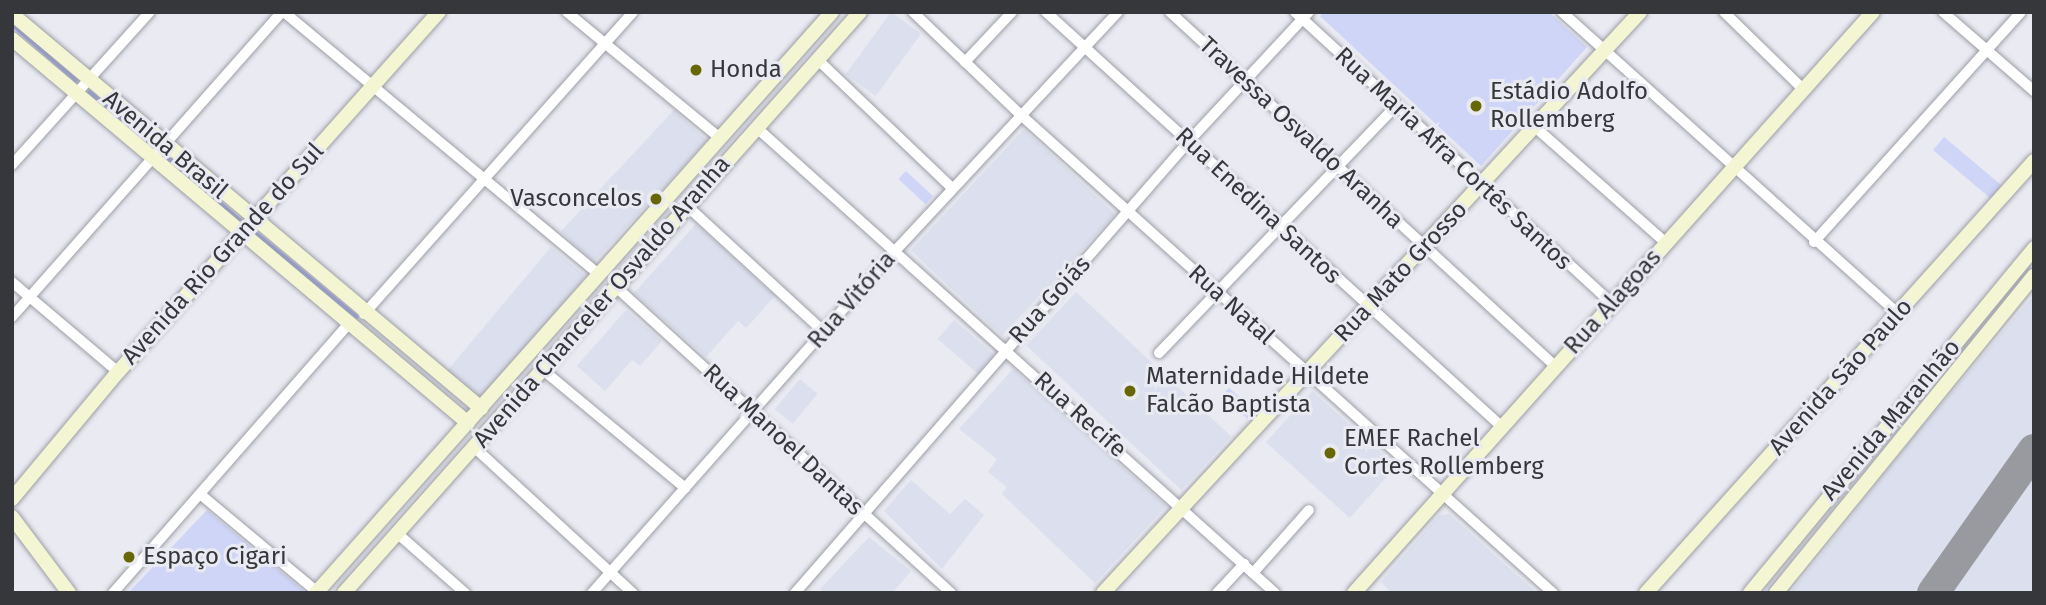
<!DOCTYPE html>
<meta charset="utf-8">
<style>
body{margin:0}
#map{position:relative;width:2046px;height:605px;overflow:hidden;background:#e9eaf2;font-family:"Fira Sans",sans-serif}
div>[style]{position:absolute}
.built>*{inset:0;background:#dcdfed;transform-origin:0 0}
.green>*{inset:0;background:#cfd5f6;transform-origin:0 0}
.stream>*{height:3.5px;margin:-1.75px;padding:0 1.75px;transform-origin:1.75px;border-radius:1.75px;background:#8e9aee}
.taxiway>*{height:32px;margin:-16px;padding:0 16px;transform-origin:16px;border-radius:16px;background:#989aa0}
.roads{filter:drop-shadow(0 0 2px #9d9fa6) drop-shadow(0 0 2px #9d9fa6)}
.street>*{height:10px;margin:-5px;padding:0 5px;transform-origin:5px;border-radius:5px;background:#fff}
.secondary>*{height:14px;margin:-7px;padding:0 7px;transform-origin:7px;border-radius:7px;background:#f4f5d2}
.dots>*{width:19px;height:19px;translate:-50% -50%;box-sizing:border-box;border:4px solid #e9eaf2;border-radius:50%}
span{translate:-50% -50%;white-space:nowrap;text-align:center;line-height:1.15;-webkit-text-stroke:6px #e9eaf2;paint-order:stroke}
.poi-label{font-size:24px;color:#36373a}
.left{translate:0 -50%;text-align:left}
.right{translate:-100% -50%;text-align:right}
.street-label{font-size:24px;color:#36373a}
.frame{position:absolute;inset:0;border:14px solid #36373a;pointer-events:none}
</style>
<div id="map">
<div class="built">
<div style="left:891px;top:12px;width:37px;height:77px;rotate:36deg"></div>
<div style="left:674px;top:110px;width:45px;height:166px;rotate:43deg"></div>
<div style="left:1024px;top:129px;width:125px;height:166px;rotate:43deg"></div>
<div style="clip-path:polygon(696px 224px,775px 296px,746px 328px,738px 321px,706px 357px,634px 293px)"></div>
<div style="left:551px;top:247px;width:45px;height:161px;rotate:40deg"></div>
<div style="left:1076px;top:292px;width:212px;height:73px;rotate:43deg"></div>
<div style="clip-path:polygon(2034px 295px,2034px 593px,1790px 593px,1915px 435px)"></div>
<div style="clip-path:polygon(626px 310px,662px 341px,640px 366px,632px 360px,605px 391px,577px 366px)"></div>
<div style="left:954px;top:320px;width:53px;height:25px;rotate:41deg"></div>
<div style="clip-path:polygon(1013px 369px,1166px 506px,1095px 583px,1002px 494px,1007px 487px,988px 472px,997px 459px,959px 429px)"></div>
<div style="left:800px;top:379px;width:23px;height:39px;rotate:40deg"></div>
<div style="left:1312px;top:391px;width:113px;height:69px;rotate:42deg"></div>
<div style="clip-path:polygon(911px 480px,950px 514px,965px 499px,984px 515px,942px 569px,884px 511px)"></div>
<div style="clip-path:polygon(1449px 514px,1537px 593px,1392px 593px,1381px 582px,1439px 515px)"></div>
<div style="clip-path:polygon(869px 537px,911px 571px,892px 593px,824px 593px,820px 589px)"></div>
</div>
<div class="green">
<div style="clip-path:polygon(1324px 12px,1549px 12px,1587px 47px,1481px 166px,1320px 16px)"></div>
<div style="left:1944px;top:137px;width:75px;height:17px;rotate:40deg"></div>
<div style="left:906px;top:171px;width:37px;height:11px;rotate:43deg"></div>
<div style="left:1229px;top:388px;width:40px;height:11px;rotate:41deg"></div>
<div style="clip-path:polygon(207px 510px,304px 591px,128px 593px)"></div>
</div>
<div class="stream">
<div style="left:12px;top:24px;width:85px;rotate:41.2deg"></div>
<div style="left:90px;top:92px;width:81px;rotate:40deg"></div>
<div style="left:166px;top:156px;width:98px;rotate:40.9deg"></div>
<div style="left:256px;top:233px;width:131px;rotate:39.7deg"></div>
</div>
<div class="taxiway">
<div style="left:1933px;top:593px;width:175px;rotate:-54.8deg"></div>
</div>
<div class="roads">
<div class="street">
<div style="left:284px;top:12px;width:409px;rotate:39.8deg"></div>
<div style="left:567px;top:12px;width:198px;rotate:39.5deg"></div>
<div style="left:913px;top:12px;width:151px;rotate:43.7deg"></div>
<div style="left:1022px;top:116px;width:714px;rotate:41.93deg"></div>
<div style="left:1046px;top:12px;width:617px;rotate:42.3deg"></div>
<div style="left:1170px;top:12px;width:524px;rotate:42.6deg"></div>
<div style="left:1295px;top:12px;width:431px;rotate:42.6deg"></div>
<div style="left:1562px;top:12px;width:451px;rotate:41.9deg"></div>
<div style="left:1724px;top:12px;width:110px;rotate:44.3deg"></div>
<div style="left:1943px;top:12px;width:121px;rotate:41deg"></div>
<div style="left:817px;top:59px;width:187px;rotate:43.7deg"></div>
<div style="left:965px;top:62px;width:69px;rotate:-46.8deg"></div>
<div style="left:1535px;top:127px;width:175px;rotate:41.5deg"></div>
<div style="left:757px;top:128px;width:696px;rotate:41.91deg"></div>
<div style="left:12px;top:165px;width:206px;rotate:-48deg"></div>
<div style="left:686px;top:205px;width:188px;rotate:42.6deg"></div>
<div style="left:1814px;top:242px;width:309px;rotate:-48deg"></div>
<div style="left:12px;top:282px;width:139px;rotate:40.3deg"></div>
<div style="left:616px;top:287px;width:454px;rotate:42.4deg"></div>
<div style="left:364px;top:314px;width:404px;rotate:-48.3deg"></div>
<div style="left:12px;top:317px;width:407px;rotate:-48.5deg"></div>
<div style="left:1159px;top:353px;width:341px;rotate:-46.2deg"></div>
<div style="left:543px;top:370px;width:185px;rotate:39.7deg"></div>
<div style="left:474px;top:447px;width:216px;rotate:42.6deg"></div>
<div style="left:200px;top:494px;width:153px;rotate:39.9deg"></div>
<div style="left:397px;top:533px;width:91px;rotate:41.4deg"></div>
<div style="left:1253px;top:573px;width:84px;rotate:-48.4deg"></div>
<div style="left:113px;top:593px;width:356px;rotate:-48.8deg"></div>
<div style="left:592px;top:593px;width:457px;rotate:-48.5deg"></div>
<div style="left:895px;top:251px;width:327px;rotate:-47deg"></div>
<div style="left:795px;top:593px;width:600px;rotate:-48.92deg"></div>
<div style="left:1189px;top:141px;width:176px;rotate:-47.1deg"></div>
<div style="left:1217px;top:593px;width:40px;rotate:-47deg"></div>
</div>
<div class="secondary">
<div style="left:12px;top:14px;width:613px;rotate:40.03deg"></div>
<div style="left:12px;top:39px;width:596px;rotate:40.1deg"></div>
<div style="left:12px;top:499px;width:165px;rotate:-50.2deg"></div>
<div style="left:118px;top:372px;width:482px;rotate:-48.3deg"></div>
<div style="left:12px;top:517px;width:95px;rotate:53.1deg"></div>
<div style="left:316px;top:593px;width:777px;rotate:-48.39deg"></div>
<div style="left:344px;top:593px;width:777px;rotate:-48.39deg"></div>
<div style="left:1103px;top:593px;width:791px;rotate:-47.25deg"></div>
<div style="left:1354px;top:593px;width:779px;rotate:-48.23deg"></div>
<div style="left:1646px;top:593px;width:581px;rotate:-48.07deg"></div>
<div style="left:1750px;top:593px;width:447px;rotate:-50.5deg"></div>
<div style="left:1776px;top:593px;width:409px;rotate:-50.9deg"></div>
</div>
</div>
<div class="dots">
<div style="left:696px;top:70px;background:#676805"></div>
<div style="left:1476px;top:106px;background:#676805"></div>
<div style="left:656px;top:199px;background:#676805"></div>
<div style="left:1130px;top:391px;background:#676805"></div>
<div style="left:1330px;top:453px;background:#676805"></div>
<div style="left:129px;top:557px;background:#676805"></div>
</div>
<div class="poi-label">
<span class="left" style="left:710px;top:70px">Honda</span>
<span class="left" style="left:1490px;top:106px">Estádio Adolfo<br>Rollemberg</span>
<span class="right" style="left:642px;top:199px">Vasconcelos</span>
<span class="left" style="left:1146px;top:391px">Maternidade Hildete<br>Falcão Baptista</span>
<span class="left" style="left:1344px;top:453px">EMEF Rachel<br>Cortes Rollemberg</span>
<span class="left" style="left:143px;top:557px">Espaço Cigari</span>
</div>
<div class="street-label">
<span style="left:1301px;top:133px;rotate:43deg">Travessa Osvaldo Aranha</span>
<span style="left:165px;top:145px;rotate:40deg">Avenida Brasil</span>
<span style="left:1453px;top:159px;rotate:43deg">Rua Maria Afra Cortês Santos</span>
<span style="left:1258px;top:206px;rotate:43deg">Rua Enedina Santos</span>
<span style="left:223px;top:254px;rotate:-48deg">Avenida Rio Grande do Sul</span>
<span style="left:1401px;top:272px;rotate:-47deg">Rua Mato Grosso</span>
<span style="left:852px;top:300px;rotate:-49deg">Rua Vitória</span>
<span style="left:1050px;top:300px;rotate:-48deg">Rua Goiás</span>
<span style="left:602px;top:302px;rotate:-49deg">Avenida Chanceler Osvaldo Aranha</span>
<span style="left:1613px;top:302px;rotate:-48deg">Rua Alagoas</span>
<span style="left:1231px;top:305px;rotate:42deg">Rua Natal</span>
<span style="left:1841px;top:377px;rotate:-48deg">Avenida São Paulo</span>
<span style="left:1080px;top:415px;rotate:42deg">Rua Recife</span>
<span style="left:1891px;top:420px;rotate:-50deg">Avenida Maranhão</span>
<span style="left:783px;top:440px;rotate:43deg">Rua Manoel Dantas</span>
</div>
<div class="frame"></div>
</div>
